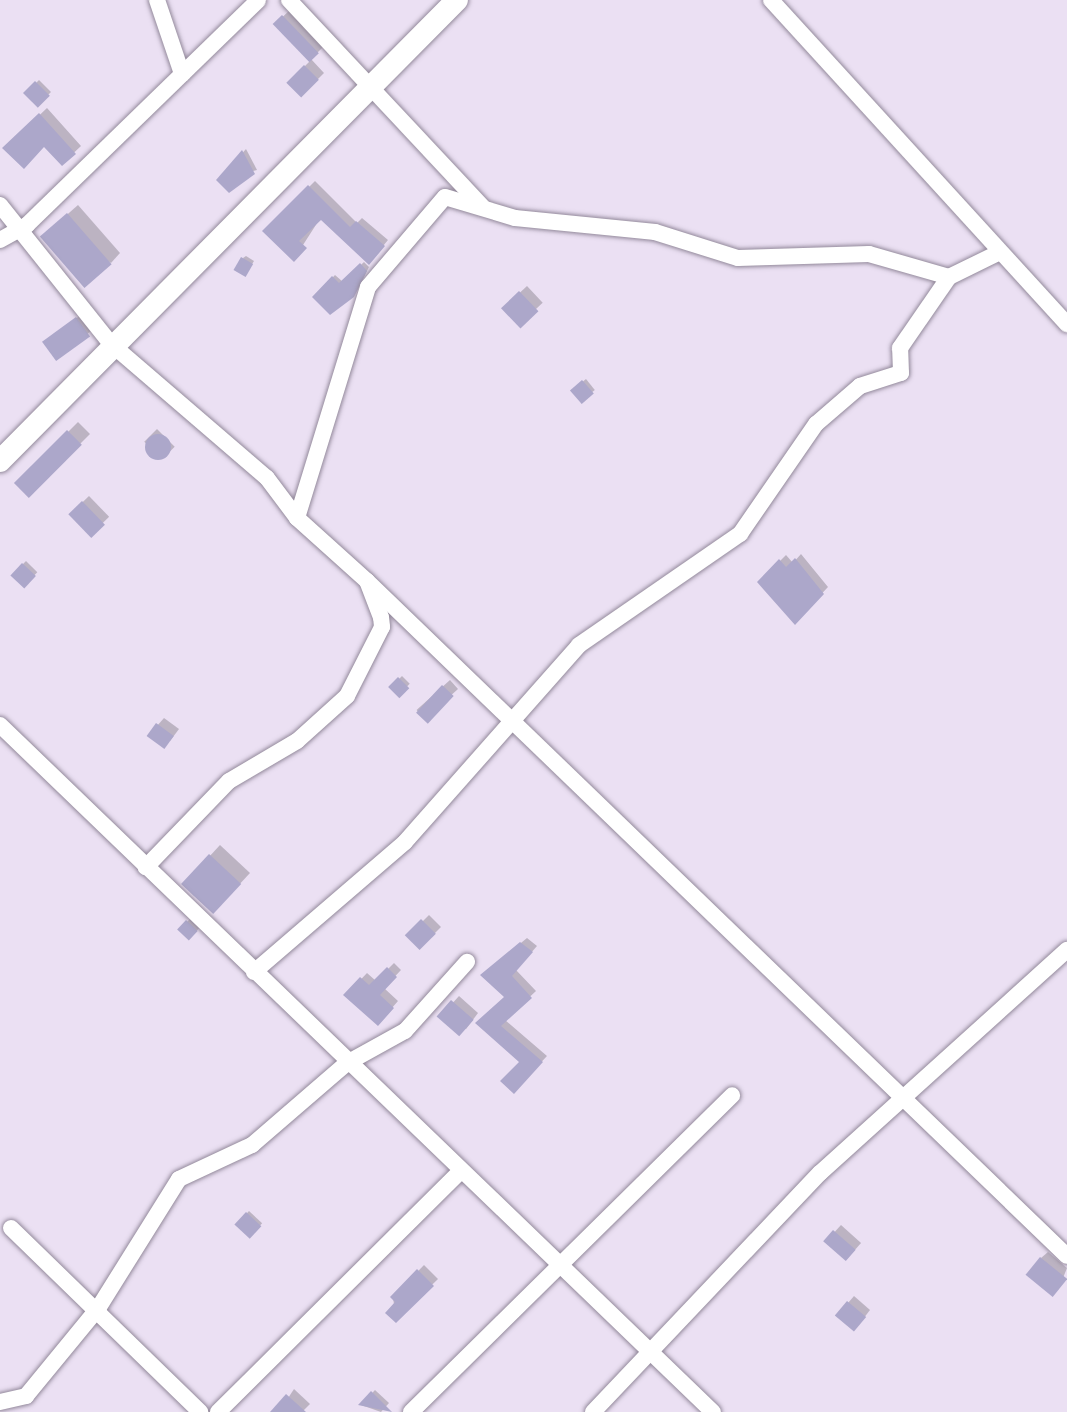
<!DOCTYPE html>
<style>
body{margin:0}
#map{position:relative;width:1067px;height:1412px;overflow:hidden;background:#ebe0f3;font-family:"DM Sans",sans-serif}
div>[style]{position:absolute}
.shadow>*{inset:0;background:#0003;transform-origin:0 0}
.building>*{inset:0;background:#aca7ca;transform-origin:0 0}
.round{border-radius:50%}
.roads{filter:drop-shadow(0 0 2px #93899b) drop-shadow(0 0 2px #93899b)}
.street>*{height:16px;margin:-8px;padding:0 8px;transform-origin:8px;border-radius:8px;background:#fff}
.secondary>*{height:22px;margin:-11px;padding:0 11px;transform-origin:11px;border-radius:11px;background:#fff}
span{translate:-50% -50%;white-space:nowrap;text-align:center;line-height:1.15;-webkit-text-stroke:7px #f7eefd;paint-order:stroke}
</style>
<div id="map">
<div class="shadow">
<div style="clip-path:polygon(290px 10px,324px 46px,311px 59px,324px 73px,302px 95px,289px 82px,310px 61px,275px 24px)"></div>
<div style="left:39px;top:80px;width:17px;height:18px;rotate:45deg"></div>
<div style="clip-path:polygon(47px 108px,81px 146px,62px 164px,45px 144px,5px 148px)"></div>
<div style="clip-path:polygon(246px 149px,257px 170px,218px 180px)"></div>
<div style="clip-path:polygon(315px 181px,357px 223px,362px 218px,388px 240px,374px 257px,321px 217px,294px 259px,265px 231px)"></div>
<div style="clip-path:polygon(78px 205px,120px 253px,111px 263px,53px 227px)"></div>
<div style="clip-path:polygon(246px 256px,254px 261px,247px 272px,243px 258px)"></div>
<div style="clip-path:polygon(364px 262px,369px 267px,356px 292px,314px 297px,335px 275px,343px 282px)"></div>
<div style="left:527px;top:286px;width:23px;height:33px;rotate:47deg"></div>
<div style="left:83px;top:313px;width:19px;height:48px;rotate:51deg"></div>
<div style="left:586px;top:379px;width:14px;height:17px;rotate:51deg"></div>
<div style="left:78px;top:422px;width:17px;height:87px;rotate:45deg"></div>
<div style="left:157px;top:429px;width:25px;height:18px;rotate:45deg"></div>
<div style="left:89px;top:496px;width:29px;height:25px;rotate:46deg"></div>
<div style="clip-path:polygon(801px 554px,828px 587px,795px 622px,759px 582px,786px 555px,793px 563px)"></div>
<div style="left:26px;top:561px;width:16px;height:19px;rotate:45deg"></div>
<div style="left:402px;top:676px;width:11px;height:16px;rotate:45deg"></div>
<div style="left:450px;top:680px;width:12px;height:45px;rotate:48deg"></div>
<div style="clip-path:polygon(164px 718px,179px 729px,170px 741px,149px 735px)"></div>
<div style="clip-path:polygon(220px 845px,250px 873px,223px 902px,184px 884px)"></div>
<div style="left:429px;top:915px;width:17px;height:30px;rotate:45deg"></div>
<div style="left:190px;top:919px;width:13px;height:14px;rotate:45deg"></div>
<div style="clip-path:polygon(527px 938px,537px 946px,516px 970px,536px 991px,505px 1020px,547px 1056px,514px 1091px,522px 1062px,478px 1023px,507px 997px,488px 970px)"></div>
<div style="clip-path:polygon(394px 963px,401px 970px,384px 988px,398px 1001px,378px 1024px,346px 995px,367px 973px,376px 981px)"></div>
<div style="clip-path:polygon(459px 996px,478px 1013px,466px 1029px,440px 1017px)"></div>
<div style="left:249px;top:1211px;width:18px;height:18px;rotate:43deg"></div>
<div style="left:841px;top:1225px;width:27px;height:22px;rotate:42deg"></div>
<div style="clip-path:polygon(1048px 1252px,1067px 1268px,1059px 1288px,1041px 1258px)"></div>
<div style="clip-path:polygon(424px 1265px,438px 1279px,396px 1320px,393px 1297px)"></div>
<div style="clip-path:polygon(854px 1296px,870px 1310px,860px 1323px,848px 1303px)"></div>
<div style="clip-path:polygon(294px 1389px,310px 1404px,302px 1412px,279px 1412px)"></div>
<div style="clip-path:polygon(375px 1390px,389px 1403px,381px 1412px,361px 1405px)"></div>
</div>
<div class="building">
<div style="left:282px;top:15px;width:53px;height:13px;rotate:46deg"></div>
<div style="left:304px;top:65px;width:21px;height:25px;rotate:45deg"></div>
<div style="left:35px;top:81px;width:21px;height:17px;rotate:45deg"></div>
<div style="clip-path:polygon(39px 113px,76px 154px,62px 166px,44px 147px,24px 169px,2px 148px)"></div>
<div style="clip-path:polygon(242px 150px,255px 174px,229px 193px,216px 180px)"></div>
<div style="clip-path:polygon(308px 185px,350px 227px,356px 221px,385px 246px,369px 265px,321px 220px,299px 241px,307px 248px,294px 262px,262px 231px)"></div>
<div style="left:67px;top:213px;width:68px;height:36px;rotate:49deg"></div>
<div style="left:241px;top:257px;width:14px;height:15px;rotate:30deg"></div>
<div style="clip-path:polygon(360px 263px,367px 271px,354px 297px,330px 315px,312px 297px,332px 276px,339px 283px)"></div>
<div style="left:519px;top:291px;width:28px;height:25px;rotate:46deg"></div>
<div style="left:76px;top:317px;width:24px;height:42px;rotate:54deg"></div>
<div style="left:582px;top:380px;width:18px;height:16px;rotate:49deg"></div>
<div style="left:67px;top:430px;width:21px;height:75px;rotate:45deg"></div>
<div class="round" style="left:145px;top:434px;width:26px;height:26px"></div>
<div style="left:82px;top:501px;width:33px;height:19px;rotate:46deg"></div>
<div style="clip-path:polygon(795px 558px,824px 594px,795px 625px,757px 582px,779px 559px,786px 567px)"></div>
<div style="left:22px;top:563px;width:19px;height:17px;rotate:43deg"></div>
<div style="left:398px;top:677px;width:16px;height:14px;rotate:45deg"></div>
<div style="left:442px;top:685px;width:16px;height:38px;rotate:43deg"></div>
<div style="left:156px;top:723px;width:22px;height:16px;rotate:36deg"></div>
<div style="left:209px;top:854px;width:44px;height:41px;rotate:43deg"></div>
<div style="left:421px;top:919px;width:21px;height:23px;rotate:45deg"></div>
<div style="left:186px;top:920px;width:16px;height:13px;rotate:43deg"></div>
<div style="clip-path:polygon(520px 942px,533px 952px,512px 976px,532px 998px,501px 1026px,543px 1062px,514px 1094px,500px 1081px,519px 1062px,475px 1023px,504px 997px,480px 975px)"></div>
<div style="clip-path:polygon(387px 967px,397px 977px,380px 995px,394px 1008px,378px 1026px,343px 995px,360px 977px,369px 985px)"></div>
<div style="left:451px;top:1000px;width:30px;height:22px;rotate:41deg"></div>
<div style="left:246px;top:1212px;width:21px;height:17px;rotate:43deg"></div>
<div style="left:833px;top:1230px;width:30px;height:15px;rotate:41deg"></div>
<div style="left:1040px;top:1257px;width:35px;height:23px;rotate:39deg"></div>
<div style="clip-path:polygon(417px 1269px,434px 1286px,396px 1323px,385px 1313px,395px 1302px,390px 1297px)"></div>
<div style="left:847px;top:1301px;width:25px;height:19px;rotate:40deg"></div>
<div style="clip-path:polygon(371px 1391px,392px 1412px,358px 1405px)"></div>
<div style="clip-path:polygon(286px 1394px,306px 1412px,270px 1412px)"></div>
</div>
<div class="roads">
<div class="street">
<div style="left:157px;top:0;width:78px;rotate:71.3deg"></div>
<div style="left:289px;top:0;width:282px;rotate:46.9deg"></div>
<div style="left:771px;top:0;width:439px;rotate:47.6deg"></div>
<div style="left:0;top:205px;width:176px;rotate:51.4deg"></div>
<div style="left:110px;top:343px;width:207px;rotate:40.7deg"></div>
<div style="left:267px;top:478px;width:50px;rotate:53.1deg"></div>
<div style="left:297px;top:518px;width:94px;rotate:42deg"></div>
<div style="left:367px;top:581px;width:39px;rotate:69deg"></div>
<div style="left:381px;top:617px;width:10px;rotate:84deg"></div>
<div style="left:382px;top:627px;width:77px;rotate:116.9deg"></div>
<div style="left:347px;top:696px;width:67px;rotate:138deg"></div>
<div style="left:297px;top:741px;width:79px;rotate:149.5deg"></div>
<div style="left:229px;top:781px;width:120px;rotate:134deg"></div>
<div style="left:0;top:240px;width:31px;rotate:-29deg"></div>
<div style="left:27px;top:225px;width:322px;rotate:-44.2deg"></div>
<div style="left:297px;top:518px;width:242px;rotate:-72.9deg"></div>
<div style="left:368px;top:287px;width:118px;rotate:-49.5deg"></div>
<div style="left:445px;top:197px;width:73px;rotate:16.7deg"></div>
<div style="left:515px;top:218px;width:141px;rotate:5.7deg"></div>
<div style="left:655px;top:232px;width:87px;rotate:17.4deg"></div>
<div style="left:738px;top:258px;width:131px;rotate:-1.7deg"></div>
<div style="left:869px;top:254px;width:83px;rotate:16deg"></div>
<div style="left:949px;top:277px;width:52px;rotate:-26.1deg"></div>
<div style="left:367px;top:581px;width:972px;rotate:43.96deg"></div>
<div style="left:0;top:725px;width:990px;rotate:43.94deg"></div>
<div style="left:254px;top:972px;width:199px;rotate:-40.7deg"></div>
<div style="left:405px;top:842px;width:263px;rotate:-48.5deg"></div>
<div style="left:579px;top:645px;width:196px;rotate:-34.6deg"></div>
<div style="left:740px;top:534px;width:134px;rotate:-55.4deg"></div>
<div style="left:816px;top:424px;width:58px;rotate:-40.8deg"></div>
<div style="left:860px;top:386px;width:43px;rotate:-17.6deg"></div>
<div style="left:901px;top:373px;width:25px;rotate:-92deg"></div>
<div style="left:900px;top:348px;width:86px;rotate:-55.4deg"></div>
<div style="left:11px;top:1228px;width:264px;rotate:44.2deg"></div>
<div style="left:0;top:1402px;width:27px;rotate:-13deg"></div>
<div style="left:26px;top:1396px;width:115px;rotate:-50.6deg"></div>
<div style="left:99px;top:1307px;width:151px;rotate:-58deg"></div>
<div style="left:179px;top:1179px;width:81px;rotate:-25deg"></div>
<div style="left:252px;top:1145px;width:125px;rotate:-40.8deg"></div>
<div style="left:347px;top:1063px;width:66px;rotate:-28.9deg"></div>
<div style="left:405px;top:1031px;width:93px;rotate:-48.1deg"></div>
<div style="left:218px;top:1412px;width:341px;rotate:-44.8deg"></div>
<div style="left:411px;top:1412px;width:451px;rotate:-44.6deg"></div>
<div style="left:593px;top:1412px;width:330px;rotate:-46.5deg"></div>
<div style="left:820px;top:1173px;width:333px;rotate:-42.1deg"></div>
</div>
<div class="secondary">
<div style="left:0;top:461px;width:649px;rotate:-45.25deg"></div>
</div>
</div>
</div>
